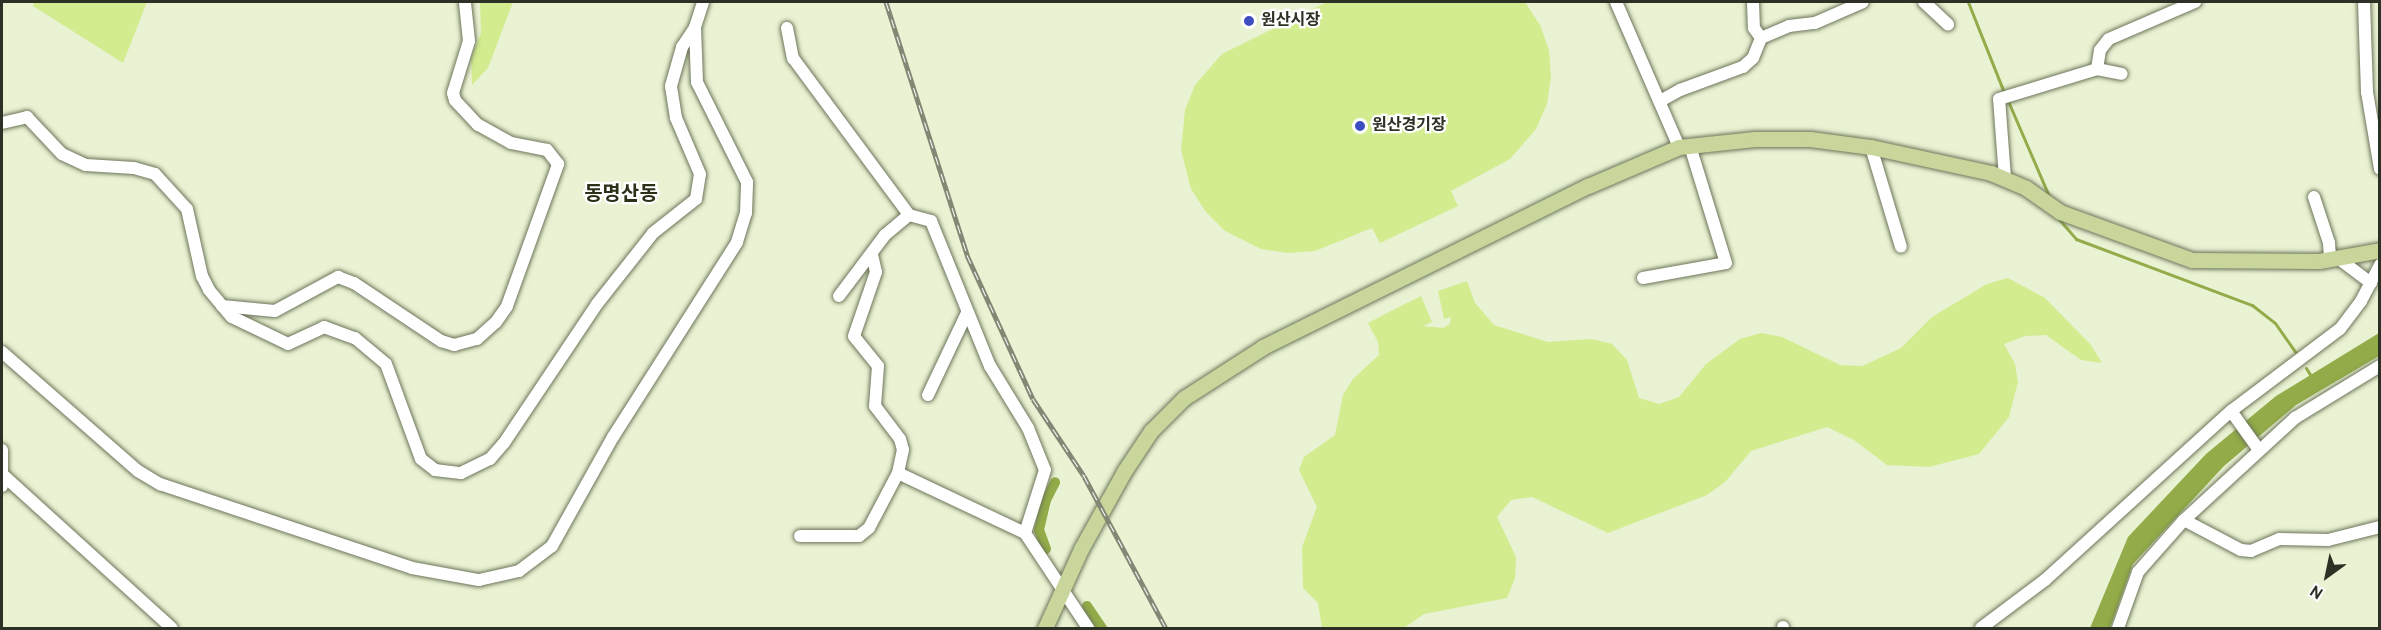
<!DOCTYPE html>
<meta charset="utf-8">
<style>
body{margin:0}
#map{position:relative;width:2381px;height:630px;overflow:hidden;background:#e9f2d3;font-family:Overpass,"Noto Sans KR",sans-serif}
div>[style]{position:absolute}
.green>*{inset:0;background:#d3ec8f}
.water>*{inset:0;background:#93ab48}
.stream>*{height:3px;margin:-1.5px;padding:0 1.5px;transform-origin:1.5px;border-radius:1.5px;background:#93ab48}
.canal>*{height:10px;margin:-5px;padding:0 5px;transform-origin:5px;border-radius:5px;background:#93ab48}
.roads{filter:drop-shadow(0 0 2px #6d755a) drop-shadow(0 0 2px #6d755a)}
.minor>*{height:12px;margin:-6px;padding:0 6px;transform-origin:6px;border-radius:6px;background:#fff}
.major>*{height:15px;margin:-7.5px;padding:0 7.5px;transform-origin:7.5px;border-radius:7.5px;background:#c8d69b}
.rail>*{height:5px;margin-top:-2.5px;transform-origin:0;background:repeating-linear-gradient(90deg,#fff 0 9px,#828874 0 18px);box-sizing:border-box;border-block:2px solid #828874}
.dots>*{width:16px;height:16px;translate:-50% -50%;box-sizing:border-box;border:3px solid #fff;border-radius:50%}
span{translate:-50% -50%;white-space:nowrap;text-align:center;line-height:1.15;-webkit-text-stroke:4.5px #fff;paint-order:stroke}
.poi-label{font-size:16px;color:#2d3024;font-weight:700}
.left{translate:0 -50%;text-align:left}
.quarter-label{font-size:20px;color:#2a3118;font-weight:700}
.frame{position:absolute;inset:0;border:3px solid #2d3024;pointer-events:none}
.north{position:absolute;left:2297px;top:546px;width:60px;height:60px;-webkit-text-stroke:4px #fff;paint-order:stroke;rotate:213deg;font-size:16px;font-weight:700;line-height:24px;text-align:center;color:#2d3024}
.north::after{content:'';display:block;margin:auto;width:21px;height:27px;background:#2d3024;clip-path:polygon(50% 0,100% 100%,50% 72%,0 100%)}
</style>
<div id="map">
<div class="green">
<div style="clip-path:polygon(34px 2px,147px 2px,123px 63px,33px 6px)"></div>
<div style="clip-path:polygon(480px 2px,513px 2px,488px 68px,472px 85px,471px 58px,481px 33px)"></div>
<div style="clip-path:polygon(1327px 2px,1525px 2px,1540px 25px,1549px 50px,1551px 77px,1547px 104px,1536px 129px,1510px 159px,1451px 191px,1458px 206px,1380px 243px,1372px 228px,1315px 251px,1288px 253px,1261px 249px,1225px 231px,1206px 212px,1191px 189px,1181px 150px,1185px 110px,1195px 85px,1222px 54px)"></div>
<div style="clip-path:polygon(2008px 278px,2045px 298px,2091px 345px,2102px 363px,2081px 360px,2046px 335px,2025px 336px,2004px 344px,2015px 364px,2018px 382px,2009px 417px,1979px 454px,1929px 467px,1887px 465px,1854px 440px,1827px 427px,1751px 451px,1725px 482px,1707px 495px,1608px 533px,1532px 497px,1511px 500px,1497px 517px,1516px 557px,1515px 578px,1507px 598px,1424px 614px,1404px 628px,1322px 628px,1318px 603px,1303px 588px,1302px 547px,1317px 507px,1299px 470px,1304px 457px,1335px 435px,1343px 395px,1353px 379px,1379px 355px,1378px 342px,1368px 323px,1393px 310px,1421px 296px,1432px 322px,1423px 326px,1443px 328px,1450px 324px,1451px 317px,1444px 319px,1438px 291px,1467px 281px,1475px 303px,1494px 325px,1548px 342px,1591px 339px,1612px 344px,1627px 360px,1639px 398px,1659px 404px,1679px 397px,1706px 364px,1740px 339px,1761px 333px,1782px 337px,1840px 365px,1862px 366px,1901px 348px,1932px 317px,1987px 284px)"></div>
</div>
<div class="water">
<div style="clip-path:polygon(2379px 333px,2379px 356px,2296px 405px,2224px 466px,2133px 564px,2110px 628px,2090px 628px,2128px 537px,2206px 454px,2276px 396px)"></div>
</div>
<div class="stream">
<div style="left:1968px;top:2px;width:100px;rotate:68.3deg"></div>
<div style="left:2008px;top:101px;width:103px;rotate:66.7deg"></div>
<div style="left:2057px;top:217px;width:29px;rotate:49deg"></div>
<div style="left:2076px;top:239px;width:188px;rotate:20.6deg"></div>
<div style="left:2252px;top:305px;width:29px;rotate:38deg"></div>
<div style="left:2275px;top:323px;width:35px;rotate:55deg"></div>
<div style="left:2306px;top:368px;width:9px;rotate:58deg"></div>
</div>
<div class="canal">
<div style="left:1046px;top:549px;width:20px;rotate:-110deg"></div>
<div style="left:1039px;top:530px;width:31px;rotate:-77deg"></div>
<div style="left:1046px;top:500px;width:20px;rotate:-63deg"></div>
<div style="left:1087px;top:606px;width:27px;rotate:56deg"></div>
</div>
<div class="roads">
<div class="minor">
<div style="left:1616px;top:2px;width:158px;rotate:66.5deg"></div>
<div style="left:1753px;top:2px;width:26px;rotate:88deg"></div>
<div style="left:1754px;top:28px;width:12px;rotate:55deg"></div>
<div style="left:1924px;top:2px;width:33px;rotate:43deg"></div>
<div style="left:2364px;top:2px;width:90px;rotate:88.1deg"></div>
<div style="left:2367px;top:92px;width:78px;rotate:80.4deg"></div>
<div style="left:787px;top:28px;width:31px;rotate:79deg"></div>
<div style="left:793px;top:58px;width:195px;rotate:53.5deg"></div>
<div style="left:2097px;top:69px;width:19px;rotate:-81deg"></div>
<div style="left:2100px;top:50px;width:14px;rotate:-51deg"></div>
<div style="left:2109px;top:39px;width:94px;rotate:-23.3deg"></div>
<div style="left:1662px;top:100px;width:21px;rotate:-29deg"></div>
<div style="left:1680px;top:90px;width:67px;rotate:-20.1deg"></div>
<div style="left:1743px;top:67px;width:13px;rotate:-42deg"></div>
<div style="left:1753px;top:58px;width:22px;rotate:-68deg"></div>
<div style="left:1761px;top:38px;width:30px;rotate:-23deg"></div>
<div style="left:1789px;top:26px;width:26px;rotate:-7deg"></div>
<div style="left:1815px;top:23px;width:52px;rotate:-23.6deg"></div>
<div style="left:2px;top:123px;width:26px;rotate:-13deg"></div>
<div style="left:27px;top:117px;width:51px;rotate:46.6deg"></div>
<div style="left:62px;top:154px;width:26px;rotate:25deg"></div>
<div style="left:86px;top:165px;width:48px;rotate:3.6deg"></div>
<div style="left:134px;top:168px;width:22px;rotate:16deg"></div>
<div style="left:155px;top:174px;width:47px;rotate:47.6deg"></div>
<div style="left:187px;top:209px;width:69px;rotate:77.4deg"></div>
<div style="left:202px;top:276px;width:16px;rotate:63deg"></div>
<div style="left:209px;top:290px;width:35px;rotate:50deg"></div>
<div style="left:232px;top:317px;width:62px;rotate:25.7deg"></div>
<div style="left:288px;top:344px;width:40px;rotate:-25deg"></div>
<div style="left:324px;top:327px;width:33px;rotate:20deg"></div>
<div style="left:355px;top:338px;width:40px;rotate:40deg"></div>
<div style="left:386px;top:364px;width:101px;rotate:69.8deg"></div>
<div style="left:421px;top:459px;width:18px;rotate:38deg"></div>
<div style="left:435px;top:470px;width:26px;rotate:7deg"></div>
<div style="left:461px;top:473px;width:32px;rotate:-26deg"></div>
<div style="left:490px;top:459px;width:21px;rotate:-49deg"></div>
<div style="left:504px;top:443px;width:167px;rotate:-56.2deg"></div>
<div style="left:597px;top:304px;width:90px;rotate:-51.7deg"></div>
<div style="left:653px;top:233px;width:55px;rotate:-38.3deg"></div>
<div style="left:696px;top:199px;width:25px;rotate:-81deg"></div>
<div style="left:700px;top:174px;width:61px;rotate:-113.2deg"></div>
<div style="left:676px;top:118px;width:32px;rotate:-99deg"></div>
<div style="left:671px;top:86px;width:41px;rotate:-74.2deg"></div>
<div style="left:682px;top:47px;width:23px;rotate:-56deg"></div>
<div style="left:1871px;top:147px;width:104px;rotate:73.3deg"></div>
<div style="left:2005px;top:178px;width:79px;rotate:-94.3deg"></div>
<div style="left:1999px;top:99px;width:102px;rotate:-17deg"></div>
<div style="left:2097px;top:69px;width:25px;rotate:11deg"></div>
<div style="left:2314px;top:197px;width:48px;rotate:71.9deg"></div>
<div style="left:2329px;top:243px;width:16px;rotate:86deg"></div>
<div style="left:2339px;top:259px;width:40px;rotate:37deg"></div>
<div style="left:1643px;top:278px;width:84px;rotate:-10.2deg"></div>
<div style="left:1726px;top:263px;width:122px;rotate:-107.1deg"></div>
<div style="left:839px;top:296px;width:76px;rotate:-53deg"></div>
<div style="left:885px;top:235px;width:31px;rotate:-40deg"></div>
<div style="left:909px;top:215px;width:23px;rotate:15deg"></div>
<div style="left:931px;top:221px;width:157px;rotate:67.9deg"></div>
<div style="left:990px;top:366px;width:73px;rotate:58.5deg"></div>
<div style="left:1028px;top:428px;width:45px;rotate:68deg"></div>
<div style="left:1045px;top:470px;width:66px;rotate:107.6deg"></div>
<div style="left:222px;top:306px;width:53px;rotate:5.4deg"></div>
<div style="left:275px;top:311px;width:72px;rotate:-28.4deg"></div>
<div style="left:338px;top:277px;width:17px;rotate:21deg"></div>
<div style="left:354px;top:283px;width:105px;rotate:33.7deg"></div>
<div style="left:441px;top:341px;width:14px;rotate:17deg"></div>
<div style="left:454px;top:345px;width:24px;rotate:-15deg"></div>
<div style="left:477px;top:339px;width:25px;rotate:-42deg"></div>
<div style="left:496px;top:322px;width:19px;rotate:-55deg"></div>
<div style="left:507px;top:306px;width:151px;rotate:-70.2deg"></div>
<div style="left:558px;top:164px;width:18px;rotate:-128deg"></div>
<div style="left:547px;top:150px;width:37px;rotate:-169deg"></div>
<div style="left:511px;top:143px;width:38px;rotate:-151deg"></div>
<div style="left:478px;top:125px;width:34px;rotate:-133deg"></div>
<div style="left:455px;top:100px;width:7px;rotate:-106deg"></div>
<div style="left:453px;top:93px;width:54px;rotate:-72.9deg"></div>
<div style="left:469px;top:41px;width:39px;rotate:-96deg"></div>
<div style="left:2px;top:352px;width:181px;rotate:41.2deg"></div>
<div style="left:138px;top:471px;width:26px;rotate:31deg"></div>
<div style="left:160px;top:484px;width:266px;rotate:18.4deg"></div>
<div style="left:412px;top:568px;width:68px;rotate:10.2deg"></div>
<div style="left:479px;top:580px;width:41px;rotate:-12.7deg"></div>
<div style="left:519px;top:571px;width:41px;rotate:-37.1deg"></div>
<div style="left:552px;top:546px;width:125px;rotate:-60.8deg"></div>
<div style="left:613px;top:437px;width:231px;rotate:-57.5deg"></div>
<div style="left:737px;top:242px;width:30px;rotate:-73deg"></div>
<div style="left:746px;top:213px;width:31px;rotate:-88deg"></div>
<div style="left:747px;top:182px;width:112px;rotate:-116.6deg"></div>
<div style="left:697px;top:82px;width:55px;rotate:-92.1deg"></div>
<div style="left:695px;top:27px;width:26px;rotate:-72deg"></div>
<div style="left:928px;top:395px;width:91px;rotate:-64.6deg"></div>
<div style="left:2231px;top:411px;width:48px;rotate:54.3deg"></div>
<div style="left:2px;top:450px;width:36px;rotate:90deg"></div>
<div style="left:898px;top:473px;width:140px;rotate:25.3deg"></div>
<div style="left:1025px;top:533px;width:114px;rotate:56.4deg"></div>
<div style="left:2px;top:474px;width:229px;rotate:42.2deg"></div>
<div style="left:2184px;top:520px;width:64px;rotate:27.8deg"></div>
<div style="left:2241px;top:550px;width:10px;rotate:6deg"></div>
<div style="left:2251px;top:551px;width:30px;rotate:-23deg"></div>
<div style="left:2279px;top:539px;width:49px;rotate:1.2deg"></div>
<div style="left:2328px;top:540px;width:54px;rotate:-14deg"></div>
<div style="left:800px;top:536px;width:59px"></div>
<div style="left:859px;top:536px;width:13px;rotate:-39deg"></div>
<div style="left:869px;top:528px;width:62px;rotate:-62.2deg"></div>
<div style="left:898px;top:473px;width:24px;rotate:-78deg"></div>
<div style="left:903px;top:450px;width:11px;rotate:-105deg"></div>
<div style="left:900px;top:439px;width:41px;rotate:-127.1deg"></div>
<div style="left:875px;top:406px;width:40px;rotate:-85.7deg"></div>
<div style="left:878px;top:366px;width:38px;rotate:-129deg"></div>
<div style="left:854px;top:336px;width:68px;rotate:-71deg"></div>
<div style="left:876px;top:272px;width:17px;rotate:-103deg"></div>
<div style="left:1783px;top:627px;width:1px;rotate:90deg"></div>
<div style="left:1981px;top:628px;width:80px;rotate:-36.9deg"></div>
<div style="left:2045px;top:580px;width:251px;rotate:-42.3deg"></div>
<div style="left:2231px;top:411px;width:136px;rotate:-37deg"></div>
<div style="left:2340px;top:329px;width:35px;rotate:-53deg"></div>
<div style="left:2361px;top:301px;width:41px;rotate:-62.2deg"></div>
<div style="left:2118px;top:628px;width:59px;rotate:-70.3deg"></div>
<div style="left:2138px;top:572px;width:69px;rotate:-48.5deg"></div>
<div style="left:2184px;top:520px;width:151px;rotate:-42.6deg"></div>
<div style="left:2295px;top:418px;width:100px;rotate:-31.5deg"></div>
</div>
<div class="major">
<div style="left:1045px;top:628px;width:87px;rotate:-65.5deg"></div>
<div style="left:1081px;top:549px;width:90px;rotate:-60.9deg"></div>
<div style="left:1125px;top:470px;width:47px;rotate:-56.3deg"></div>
<div style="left:1151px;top:431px;width:47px;rotate:-45deg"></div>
<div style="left:1184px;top:398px;width:94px;rotate:-32.8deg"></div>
<div style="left:1263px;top:347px;width:363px;rotate:-26.4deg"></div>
<div style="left:1588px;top:186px;width:99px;rotate:-23.2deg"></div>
<div style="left:1679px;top:147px;width:76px;rotate:-6deg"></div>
<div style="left:1755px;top:139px;width:55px"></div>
<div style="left:1810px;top:139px;width:62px;rotate:7.5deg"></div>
<div style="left:1871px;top:147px;width:123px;rotate:12.2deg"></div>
<div style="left:1991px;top:173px;width:38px;rotate:23deg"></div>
<div style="left:2026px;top:188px;width:42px;rotate:35.2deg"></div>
<div style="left:2060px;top:212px;width:140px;rotate:20deg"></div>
<div style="left:2192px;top:260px;width:127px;rotate:0.5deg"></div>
<div style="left:2319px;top:261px;width:62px;rotate:-10.2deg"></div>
</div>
</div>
<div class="rail">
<div style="left:886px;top:2px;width:266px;rotate:72.2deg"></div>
<div style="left:967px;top:255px;width:158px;rotate:65.4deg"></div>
<div style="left:1033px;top:399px;width:92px;rotate:56.5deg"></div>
<div style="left:1084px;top:476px;width:173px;rotate:61.7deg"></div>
</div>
<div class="dots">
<div style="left:1249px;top:21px;background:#3d4ec2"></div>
<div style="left:1360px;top:126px;background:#3d4ec2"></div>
</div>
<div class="poi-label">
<span class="left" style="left:1261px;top:21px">원산시장</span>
<span class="left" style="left:1372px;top:126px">원산경기장</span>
</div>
<div class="quarter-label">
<span style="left:621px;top:195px">동명산동</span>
</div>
<div class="frame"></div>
<div class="north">N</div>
</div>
